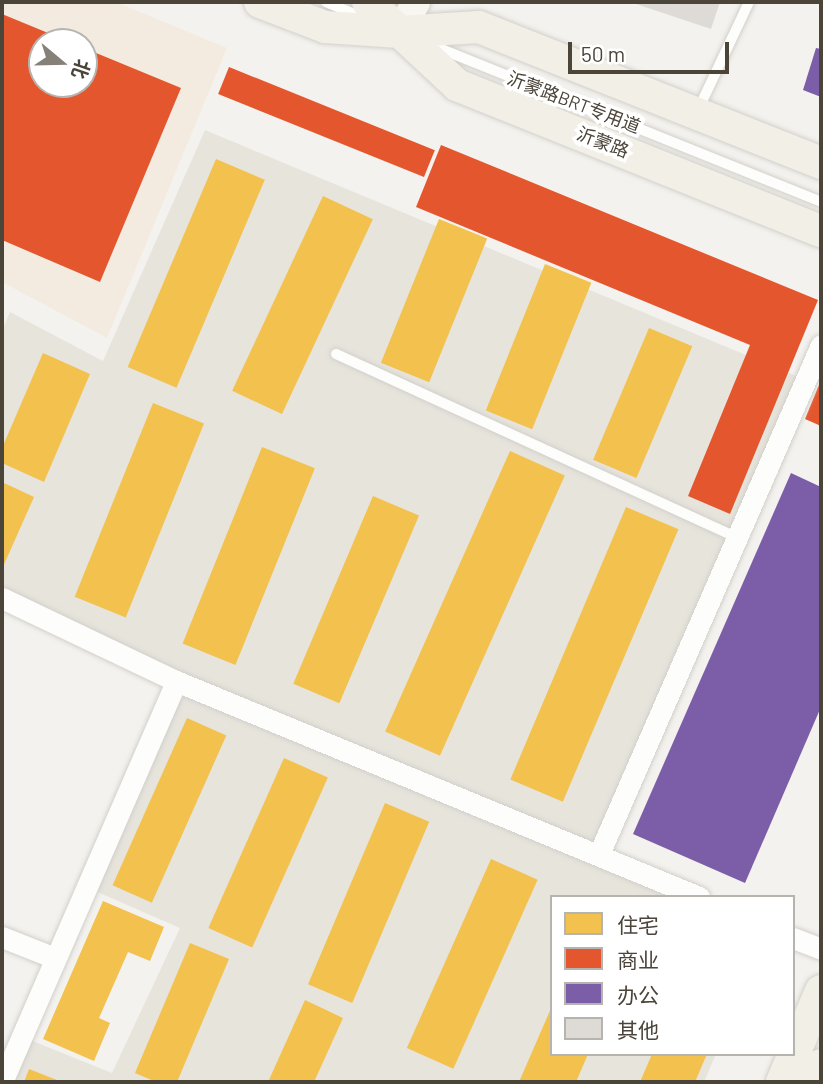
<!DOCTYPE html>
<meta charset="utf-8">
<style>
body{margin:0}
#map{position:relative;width:823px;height:1084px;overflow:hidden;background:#f4f2ee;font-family:Barlow,"Noto Sans SC",sans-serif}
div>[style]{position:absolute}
.residential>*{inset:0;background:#e7e4dc}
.commercial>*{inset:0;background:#f3ebdf}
.homes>*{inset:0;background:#f2c14e;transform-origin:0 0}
.shops>*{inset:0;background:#e4572e;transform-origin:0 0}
.offices>*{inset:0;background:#7b5ea7}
.building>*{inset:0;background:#dedbd6}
.roads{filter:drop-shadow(0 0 2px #d2d0cb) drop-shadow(0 0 2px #d2d0cb)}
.lane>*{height:10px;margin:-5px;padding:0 5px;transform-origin:5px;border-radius:5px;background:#fdfdfc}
.street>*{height:21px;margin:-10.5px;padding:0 10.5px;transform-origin:10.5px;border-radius:10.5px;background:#fdfdfc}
.secondary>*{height:28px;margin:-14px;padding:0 14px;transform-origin:14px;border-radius:14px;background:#f7f6f1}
.primary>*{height:32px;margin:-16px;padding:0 16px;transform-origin:16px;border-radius:16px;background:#f2efe6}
span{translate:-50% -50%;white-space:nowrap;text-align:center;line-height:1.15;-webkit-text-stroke:7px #fff;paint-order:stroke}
.street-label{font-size:18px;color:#4b4439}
.frame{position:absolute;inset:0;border:4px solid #4b4439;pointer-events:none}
.legend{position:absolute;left:550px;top:895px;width:245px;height:161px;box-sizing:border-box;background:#fff;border:2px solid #b7b4b0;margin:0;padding:9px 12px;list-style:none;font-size:21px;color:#4b4439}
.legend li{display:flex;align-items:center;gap:14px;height:35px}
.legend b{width:35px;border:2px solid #b7b4b0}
.north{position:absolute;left:28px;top:28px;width:70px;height:70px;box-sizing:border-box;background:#fff;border:2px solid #b7b4b0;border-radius:50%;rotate:109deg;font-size:19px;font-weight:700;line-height:28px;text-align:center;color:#4b4439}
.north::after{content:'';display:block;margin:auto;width:24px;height:32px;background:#868178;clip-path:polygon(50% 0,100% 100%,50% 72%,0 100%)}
.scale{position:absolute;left:568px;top:42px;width:161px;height:32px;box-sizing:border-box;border:4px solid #4b4439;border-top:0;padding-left:9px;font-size:21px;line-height:24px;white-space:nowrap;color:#4b4439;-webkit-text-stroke:5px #fff;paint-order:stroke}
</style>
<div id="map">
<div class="residential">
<div style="clip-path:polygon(205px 130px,806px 380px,599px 853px,699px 897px,552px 897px,552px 1054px,716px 1054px,704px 1082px,2px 1082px,20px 1036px,112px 1073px,180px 928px,86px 887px,175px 681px,2px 607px,2px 331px,10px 312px,103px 361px)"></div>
</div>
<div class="commercial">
<div style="clip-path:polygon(evenodd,2px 2px,116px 2px,227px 48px,107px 338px,2px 282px,2px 2px,42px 42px,84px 42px,84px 84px,42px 84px,42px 42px)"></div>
</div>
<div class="homes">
<div style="left:216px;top:159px;width:53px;height:226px;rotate:23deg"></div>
<div style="left:323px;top:196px;width:55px;height:215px;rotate:25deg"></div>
<div style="left:439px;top:219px;width:52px;height:155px;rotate:22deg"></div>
<div style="left:545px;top:264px;width:50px;height:158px;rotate:22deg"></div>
<div style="left:649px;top:328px;width:47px;height:143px;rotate:23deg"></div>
<div style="clip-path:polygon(43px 353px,90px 374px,44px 482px,2px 463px,2px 448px)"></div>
<div style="left:153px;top:403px;width:55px;height:209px;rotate:22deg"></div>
<div style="left:262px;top:447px;width:57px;height:212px;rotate:22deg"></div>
<div style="left:510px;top:451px;width:60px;height:307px;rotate:24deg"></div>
<div style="clip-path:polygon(2px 482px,34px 497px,2px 569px)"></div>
<div style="left:373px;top:496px;width:50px;height:204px;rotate:23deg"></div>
<div style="left:626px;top:507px;width:57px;height:296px;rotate:23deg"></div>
<div style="left:187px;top:718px;width:43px;height:183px;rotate:24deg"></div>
<div style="left:284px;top:758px;width:48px;height:186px;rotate:24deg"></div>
<div style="left:385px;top:803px;width:48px;height:197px;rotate:23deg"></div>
<div style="left:491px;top:859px;width:51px;height:207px;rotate:24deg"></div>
<div style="clip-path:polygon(103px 901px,164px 927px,150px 961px,128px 952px,99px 1018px,110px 1023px,94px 1061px,43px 1039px)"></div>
<div style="clip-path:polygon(190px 943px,229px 959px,177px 1082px,156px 1082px,135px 1073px)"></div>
<div style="clip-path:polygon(305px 1000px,343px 1018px,314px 1082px,268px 1082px)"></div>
<div style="clip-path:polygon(552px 1006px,552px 1054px,588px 1054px,576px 1082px,519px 1082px)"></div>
<div style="clip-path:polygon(652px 1054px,707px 1054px,695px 1082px,640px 1082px)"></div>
<div style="clip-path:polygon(29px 1069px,62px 1082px,24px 1082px)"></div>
</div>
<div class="shops">
<div style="clip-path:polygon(2px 14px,70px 42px,42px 42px,42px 84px,84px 84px,84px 48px,181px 88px,100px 282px,2px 240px)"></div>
<div style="left:229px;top:67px;width:222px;height:29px;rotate:22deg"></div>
<div style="clip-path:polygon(441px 145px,818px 300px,730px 514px,688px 496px,750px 345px,416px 207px)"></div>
<div style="clip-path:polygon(821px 380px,821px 426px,805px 419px)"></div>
</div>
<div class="offices">
<div style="clip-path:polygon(816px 48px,821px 49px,821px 97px,803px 90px)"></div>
<div style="clip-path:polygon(791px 473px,821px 487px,821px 707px,745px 883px,633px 834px)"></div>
</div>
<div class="building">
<div style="clip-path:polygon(630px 2px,720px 2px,711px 29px)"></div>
</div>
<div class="roads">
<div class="lane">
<div style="left:326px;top:2px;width:41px;rotate:22.8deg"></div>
<div style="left:431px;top:45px;width:420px;rotate:21.9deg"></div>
<div style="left:698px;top:110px;width:119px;rotate:-64.7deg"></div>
<div style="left:336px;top:354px;width:441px;rotate:24.6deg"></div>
</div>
<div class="street">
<div style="left:2px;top:598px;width:193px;rotate:25.5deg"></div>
<div style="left:599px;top:854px;width:555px;rotate:-66.44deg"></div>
<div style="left:2px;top:937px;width:57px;rotate:21.6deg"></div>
<div style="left:793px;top:938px;width:30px;rotate:21deg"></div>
<div style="left:2px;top:1082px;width:437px;rotate:-66.5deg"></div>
<div style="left:176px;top:681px;width:566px;rotate:22.44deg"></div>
</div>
<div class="secondary">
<div style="left:399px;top:32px;width:34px;rotate:-60deg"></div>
</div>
<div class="primary">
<div style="left:260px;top:2px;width:70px;rotate:21deg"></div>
<div style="left:325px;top:27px;width:74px;rotate:3.9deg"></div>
<div style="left:399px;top:32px;width:80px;rotate:-3.6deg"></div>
<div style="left:479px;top:27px;width:368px;rotate:21.7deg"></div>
<div style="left:368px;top:2px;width:122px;rotate:43deg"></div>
<div style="left:457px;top:85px;width:392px;rotate:21.9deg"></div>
<div style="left:782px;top:1082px;width:99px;rotate:-66.8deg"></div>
<div style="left:814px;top:1082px;width:18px;rotate:-68deg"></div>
</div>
</div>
<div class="street-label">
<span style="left:574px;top:102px;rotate:21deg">沂蒙路BRT专用道</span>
<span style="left:603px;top:142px;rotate:21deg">沂蒙路</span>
</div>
<div class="frame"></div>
<ul class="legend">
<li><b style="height:19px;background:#f2c14e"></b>住宅</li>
<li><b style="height:19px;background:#e4572e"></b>商业</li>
<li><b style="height:19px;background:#7b5ea7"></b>办公</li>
<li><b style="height:19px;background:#dedbd6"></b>其他</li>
</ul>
<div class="north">北</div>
<div class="scale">50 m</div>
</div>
